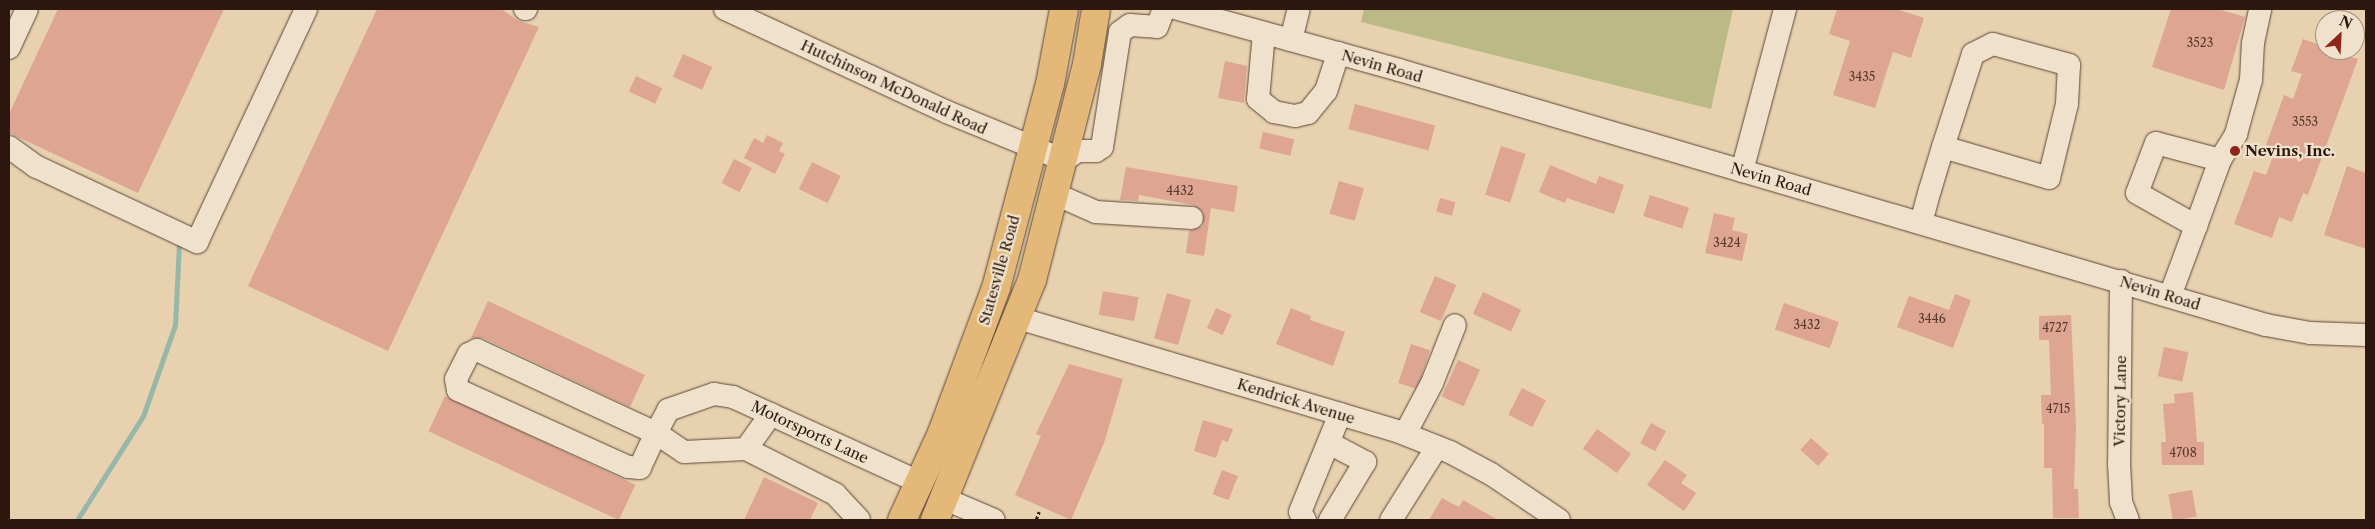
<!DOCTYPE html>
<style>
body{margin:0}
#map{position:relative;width:2375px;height:529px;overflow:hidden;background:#e7d1af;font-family:"Libre Caslon Text",serif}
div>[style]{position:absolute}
.green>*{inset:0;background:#bbba87}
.stream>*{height:5px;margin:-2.5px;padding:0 2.5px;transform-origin:2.5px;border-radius:2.5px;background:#97b7a8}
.building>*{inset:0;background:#dda592;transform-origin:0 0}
.path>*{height:3px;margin-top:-1.5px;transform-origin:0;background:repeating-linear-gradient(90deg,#2d170e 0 4px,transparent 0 6.5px)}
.roads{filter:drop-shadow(0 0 1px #5c4636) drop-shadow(0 0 1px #5c4636)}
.minor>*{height:22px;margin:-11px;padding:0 11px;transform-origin:11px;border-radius:11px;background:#efe1cb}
.major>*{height:28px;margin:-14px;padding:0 14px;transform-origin:14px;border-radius:14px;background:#e4b878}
.dots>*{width:14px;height:14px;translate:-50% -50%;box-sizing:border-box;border:2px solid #efe1cb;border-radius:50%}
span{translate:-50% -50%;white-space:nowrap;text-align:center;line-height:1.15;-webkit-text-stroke:4.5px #efe1cb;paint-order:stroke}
.number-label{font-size:12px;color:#593a2f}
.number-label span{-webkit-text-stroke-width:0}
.street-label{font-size:15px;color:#2d170e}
.poi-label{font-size:15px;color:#2d170e;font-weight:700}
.left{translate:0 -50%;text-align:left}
.frame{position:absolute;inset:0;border:10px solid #2d170e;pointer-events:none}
.north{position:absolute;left:2315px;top:10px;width:50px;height:50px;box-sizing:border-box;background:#efe1cb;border:1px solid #a1907f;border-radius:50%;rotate:25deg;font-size:14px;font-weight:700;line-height:20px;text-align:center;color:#2d170e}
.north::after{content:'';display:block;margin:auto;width:18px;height:22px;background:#8f2418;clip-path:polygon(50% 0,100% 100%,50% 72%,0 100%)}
</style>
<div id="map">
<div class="green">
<div style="clip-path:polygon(1364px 9px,1733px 9px,1711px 109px,1361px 22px)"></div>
</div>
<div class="stream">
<div style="left:77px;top:520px;width:123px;rotate:-57.6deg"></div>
<div style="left:143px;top:416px;width:96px;rotate:-70.6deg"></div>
<div style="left:175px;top:325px;width:83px;rotate:-87.2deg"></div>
</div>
<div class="building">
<div style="clip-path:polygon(58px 9px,224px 9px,138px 193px,9px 133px,9px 114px)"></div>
<div style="clip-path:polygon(377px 9px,501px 9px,519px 21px,539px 27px,388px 351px,248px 286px)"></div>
<div style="clip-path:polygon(1837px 9px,1896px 9px,1924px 18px,1911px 58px,1893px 52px,1875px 108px,1833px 95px,1850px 41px,1829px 34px)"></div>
<div style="clip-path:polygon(2171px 9px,2218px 9px,2245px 17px,2224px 90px,2152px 67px)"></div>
<div style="clip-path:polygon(2303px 39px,2325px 47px,2325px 50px,2358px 59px,2308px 195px,2303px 193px,2292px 222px,2279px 217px,2272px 238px,2234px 224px,2254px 171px,2266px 175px,2276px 148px,2266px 145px,2284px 95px,2293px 99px,2302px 74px,2291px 71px)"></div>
<div style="left:683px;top:54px;width:32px;height:25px;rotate:24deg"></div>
<div style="clip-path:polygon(1225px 61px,1247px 66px,1244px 103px,1218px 98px)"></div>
<div style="left:636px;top:76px;width:29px;height:17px;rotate:25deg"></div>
<div style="left:1355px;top:104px;width:83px;height:26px;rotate:15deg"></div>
<div style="left:1263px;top:132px;width:32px;height:17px;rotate:13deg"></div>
<div style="clip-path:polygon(767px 135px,783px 143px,779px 151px,785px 154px,775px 174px,744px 158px,754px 138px,763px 143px)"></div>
<div style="left:1501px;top:146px;width:26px;height:51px;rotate:18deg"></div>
<div style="left:734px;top:159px;width:20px;height:27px;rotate:27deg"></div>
<div style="left:812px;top:162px;width:32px;height:30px;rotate:26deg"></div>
<div style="clip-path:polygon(1550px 165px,1596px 184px,1599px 176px,1624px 185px,1614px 214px,1567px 198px,1565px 203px,1539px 192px)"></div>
<div style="clip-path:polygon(2347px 166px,2366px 173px,2366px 249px,2324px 235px)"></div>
<div style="clip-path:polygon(1126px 167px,1238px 186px,1234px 212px,1211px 208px,1204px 256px,1186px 253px,1189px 231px,1203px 226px,1203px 212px,1193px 205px,1139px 195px,1138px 201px,1120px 200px)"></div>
<div style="left:1339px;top:181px;width:26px;height:34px;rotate:16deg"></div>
<div style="left:1650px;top:195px;width:41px;height:22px;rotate:18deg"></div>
<div style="left:1440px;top:198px;width:16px;height:14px;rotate:15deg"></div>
<div style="clip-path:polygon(1714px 213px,1735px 218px,1732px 230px,1748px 234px,1742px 261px,1705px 253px)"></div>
<div style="left:1435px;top:276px;width:23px;height:39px;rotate:23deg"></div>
<div style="left:1103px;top:291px;width:36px;height:24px;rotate:10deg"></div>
<div style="left:1483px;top:292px;width:42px;height:24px;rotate:25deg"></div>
<div style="left:1167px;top:293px;width:25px;height:47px;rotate:16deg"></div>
<div style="clip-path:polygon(1955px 294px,1971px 300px,1953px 348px,1897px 327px,1909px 296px,1949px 310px)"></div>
<div style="clip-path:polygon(488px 301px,645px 375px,630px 407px,483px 338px,471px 338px)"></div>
<div style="left:1784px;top:303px;width:58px;height:28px;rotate:19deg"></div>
<div style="left:1216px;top:308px;width:17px;height:22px;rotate:24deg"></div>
<div style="clip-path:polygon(1291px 308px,1311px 316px,1310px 320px,1345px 332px,1333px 366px,1276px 344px)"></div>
<div style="clip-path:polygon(2071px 315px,2076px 427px,2074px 489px,2078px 489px,2079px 518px,2053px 518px,2052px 468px,2044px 468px,2044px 424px,2042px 424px,2041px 395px,2051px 395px,2049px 340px,2039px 340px,2039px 316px)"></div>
<div style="left:1411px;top:344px;width:20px;height:41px;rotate:18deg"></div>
<div style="left:2164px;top:347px;width:25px;height:30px;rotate:12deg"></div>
<div style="left:1458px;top:360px;width:24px;height:40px;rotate:24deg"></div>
<div style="clip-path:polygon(1069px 364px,1123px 379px,1104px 443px,1071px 520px,1015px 495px,1041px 436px,1036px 434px)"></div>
<div style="left:1522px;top:388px;width:27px;height:30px;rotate:27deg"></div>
<div style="clip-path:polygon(2193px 392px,2197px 442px,2204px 442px,2204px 465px,2162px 465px,2161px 442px,2166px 442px,2163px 404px,2175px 403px,2174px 394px)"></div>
<div style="left:445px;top:396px;width:210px;height:39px;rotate:25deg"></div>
<div style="clip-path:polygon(1203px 420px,1233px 429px,1228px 442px,1222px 440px,1216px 458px,1194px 451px)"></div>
<div style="left:1651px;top:423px;width:17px;height:23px;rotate:28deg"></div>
<div style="left:1597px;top:429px;width:42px;height:24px;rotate:36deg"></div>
<div style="left:1811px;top:438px;width:24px;height:16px;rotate:42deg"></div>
<div style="clip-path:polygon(1665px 460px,1687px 475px,1681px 483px,1696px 493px,1684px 511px,1647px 485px)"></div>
<div style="left:1222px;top:470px;width:17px;height:26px;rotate:21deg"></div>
<div style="clip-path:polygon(764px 477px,818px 503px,810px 520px,744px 520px)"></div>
<div style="left:2192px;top:490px;width:27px;height:24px;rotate:80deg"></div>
<div style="clip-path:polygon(1442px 498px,1459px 507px,1463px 500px,1498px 520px,1429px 520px)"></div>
</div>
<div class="path">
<div style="left:1036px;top:520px;width:9px;rotate:-69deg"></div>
</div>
<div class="roads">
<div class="minor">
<div style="left:525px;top:9px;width:1px"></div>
<div style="left:725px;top:9px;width:245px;rotate:24.9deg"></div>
<div style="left:947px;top:112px;width:126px;rotate:22.3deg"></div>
<div style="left:1064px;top:160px;width:17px;rotate:-33deg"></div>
<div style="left:1078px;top:151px;width:18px"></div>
<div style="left:1096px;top:151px;width:7px;rotate:-34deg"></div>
<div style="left:1102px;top:147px;width:116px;rotate:-81.1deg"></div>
<div style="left:1120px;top:32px;width:12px;rotate:-35deg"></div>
<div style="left:1130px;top:25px;width:27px;rotate:4deg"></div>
<div style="left:1157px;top:27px;width:19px;rotate:-69deg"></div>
<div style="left:1178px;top:9px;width:229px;rotate:15.4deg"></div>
<div style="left:1399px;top:70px;width:904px;rotate:16.39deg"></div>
<div style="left:2266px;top:325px;width:45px;rotate:10.3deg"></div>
<div style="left:2310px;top:333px;width:56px;rotate:2deg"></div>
<div style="left:1264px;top:33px;width:66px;rotate:95.2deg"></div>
<div style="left:1258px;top:99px;width:21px;rotate:39deg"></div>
<div style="left:1274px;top:112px;width:21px;rotate:11deg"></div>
<div style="left:1295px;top:116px;width:13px;rotate:-13deg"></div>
<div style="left:1308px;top:113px;width:28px;rotate:-51deg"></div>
<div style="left:1326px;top:91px;width:40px;rotate:-72deg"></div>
<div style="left:1291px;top:40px;width:32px;rotate:-76deg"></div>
<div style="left:9px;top:48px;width:43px;rotate:-65.2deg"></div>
<div style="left:9px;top:147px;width:34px;rotate:36deg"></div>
<div style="left:37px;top:167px;width:177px;rotate:25.1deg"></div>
<div style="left:197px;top:242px;width:257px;rotate:-64.9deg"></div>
<div style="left:2220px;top:160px;width:31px;rotate:-58deg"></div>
<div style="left:2236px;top:134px;width:56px;rotate:-74.5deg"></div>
<div style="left:2251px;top:80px;width:37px;rotate:-87deg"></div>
<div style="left:2253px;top:43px;width:35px;rotate:-78deg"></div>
<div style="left:1742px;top:171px;width:168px;rotate:-75.1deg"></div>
<div style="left:1055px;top:194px;width:45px;rotate:23.7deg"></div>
<div style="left:1096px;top:212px;width:96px;rotate:3.6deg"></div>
<div style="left:1921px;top:223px;width:34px;rotate:-75deg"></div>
<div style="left:1930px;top:190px;width:45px;rotate:-73.2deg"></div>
<div style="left:1943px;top:147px;width:98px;rotate:-72.1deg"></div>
<div style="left:1973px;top:54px;width:22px;rotate:-27deg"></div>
<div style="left:1993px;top:44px;width:79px;rotate:15.4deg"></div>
<div style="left:2069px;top:65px;width:39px;rotate:93deg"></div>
<div style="left:2067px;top:104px;width:76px;rotate:103.7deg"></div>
<div style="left:2049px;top:178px;width:110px;rotate:-163.7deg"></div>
<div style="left:2121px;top:281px;width:182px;rotate:90.6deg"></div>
<div style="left:2119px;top:463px;width:39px;rotate:87deg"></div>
<div style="left:2121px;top:502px;width:19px;rotate:69deg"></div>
<div style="left:2170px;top:296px;width:75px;rotate:-69.6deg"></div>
<div style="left:2196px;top:226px;width:70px;rotate:-70deg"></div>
<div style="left:2220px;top:160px;width:66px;rotate:-165.1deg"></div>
<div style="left:2156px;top:143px;width:53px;rotate:110.8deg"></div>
<div style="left:2137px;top:193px;width:68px;rotate:29.2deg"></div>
<div style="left:1018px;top:318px;width:395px;rotate:16.6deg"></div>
<div style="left:1397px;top:431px;width:57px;rotate:21.6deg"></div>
<div style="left:1450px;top:452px;width:47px;rotate:28.2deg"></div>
<div style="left:1491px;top:474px;width:82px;rotate:34.1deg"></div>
<div style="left:771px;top:414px;width:43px;rotate:125.5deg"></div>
<div style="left:746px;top:449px;width:62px;rotate:177.2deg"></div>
<div style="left:684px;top:452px;width:34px;rotate:-146deg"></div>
<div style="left:656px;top:433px;width:38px;rotate:115deg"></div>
<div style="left:640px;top:468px;width:12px;rotate:-175deg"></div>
<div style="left:628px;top:467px;width:187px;rotate:-155.6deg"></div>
<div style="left:458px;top:390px;width:11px;rotate:-100deg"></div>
<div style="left:456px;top:379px;width:28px;rotate:-63deg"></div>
<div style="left:469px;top:354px;width:9px;rotate:-27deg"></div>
<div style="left:477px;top:350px;width:197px;rotate:24.9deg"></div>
<div style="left:656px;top:433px;width:26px;rotate:-62deg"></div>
<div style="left:668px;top:410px;width:49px;rotate:-19.2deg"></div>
<div style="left:714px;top:394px;width:19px;rotate:9deg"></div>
<div style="left:733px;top:397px;width:205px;rotate:24.6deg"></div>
<div style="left:1405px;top:434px;width:58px;rotate:-62.1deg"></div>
<div style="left:1432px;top:383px;width:62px;rotate:-68.4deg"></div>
<div style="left:1329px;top:443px;width:41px;rotate:27.8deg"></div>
<div style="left:1365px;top:462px;width:68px;rotate:121.1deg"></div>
<div style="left:746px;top:449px;width:100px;rotate:26.8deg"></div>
<div style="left:835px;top:494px;width:35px;rotate:47deg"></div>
<div style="left:945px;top:499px;width:53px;rotate:23.2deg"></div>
<div style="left:1305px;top:520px;width:9px;rotate:-122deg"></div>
<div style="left:1300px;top:512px;width:106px;rotate:-67.8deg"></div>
<div style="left:1391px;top:520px;width:86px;rotate:-57.8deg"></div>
</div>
<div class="major">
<div style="left:902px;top:520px;width:96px;rotate:-65.3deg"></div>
<div style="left:942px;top:433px;width:155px;rotate:-69.6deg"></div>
<div style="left:996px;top:288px;width:211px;rotate:-75.2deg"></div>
<div style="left:1050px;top:84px;width:76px;rotate:-79.4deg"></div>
<div style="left:935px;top:520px;width:259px;rotate:-68deg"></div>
<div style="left:1032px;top:280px;width:223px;rotate:-75.7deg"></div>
<div style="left:1087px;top:64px;width:56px;rotate:-80.7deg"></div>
</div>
</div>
<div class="dots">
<div style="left:2235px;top:151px;background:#8f2418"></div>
</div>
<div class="number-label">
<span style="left:2200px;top:43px">3523</span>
<span style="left:1862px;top:77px">3435</span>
<span style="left:2305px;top:122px">3553</span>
<span style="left:1180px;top:191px">4432</span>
<span style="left:1727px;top:243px">3424</span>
<span style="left:1932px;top:319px">3446</span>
<span style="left:1807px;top:325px">3432</span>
<span style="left:2055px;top:328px">4727</span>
<span style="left:2058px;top:409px">4715</span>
<span style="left:2183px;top:453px">4708</span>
</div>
<div class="street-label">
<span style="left:1382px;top:66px;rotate:16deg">Nevin Road</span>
<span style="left:894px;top:87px;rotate:25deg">Hutchinson McDonald Road</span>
<span style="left:1771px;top:179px;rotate:16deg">Nevin Road</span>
<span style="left:999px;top:270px;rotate:-74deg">Statesville Road</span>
<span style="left:2160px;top:293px;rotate:17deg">Nevin Road</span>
<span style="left:1296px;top:401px;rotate:17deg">Kendrick Avenue</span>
<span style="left:2120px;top:401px;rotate:-89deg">Victory Lane</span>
<span style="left:810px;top:432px;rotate:25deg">Motorsports Lane</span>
</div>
<div class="poi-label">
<span class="left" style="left:2245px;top:151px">Nevins, Inc.</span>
</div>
<div class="frame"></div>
<div class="north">N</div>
</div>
